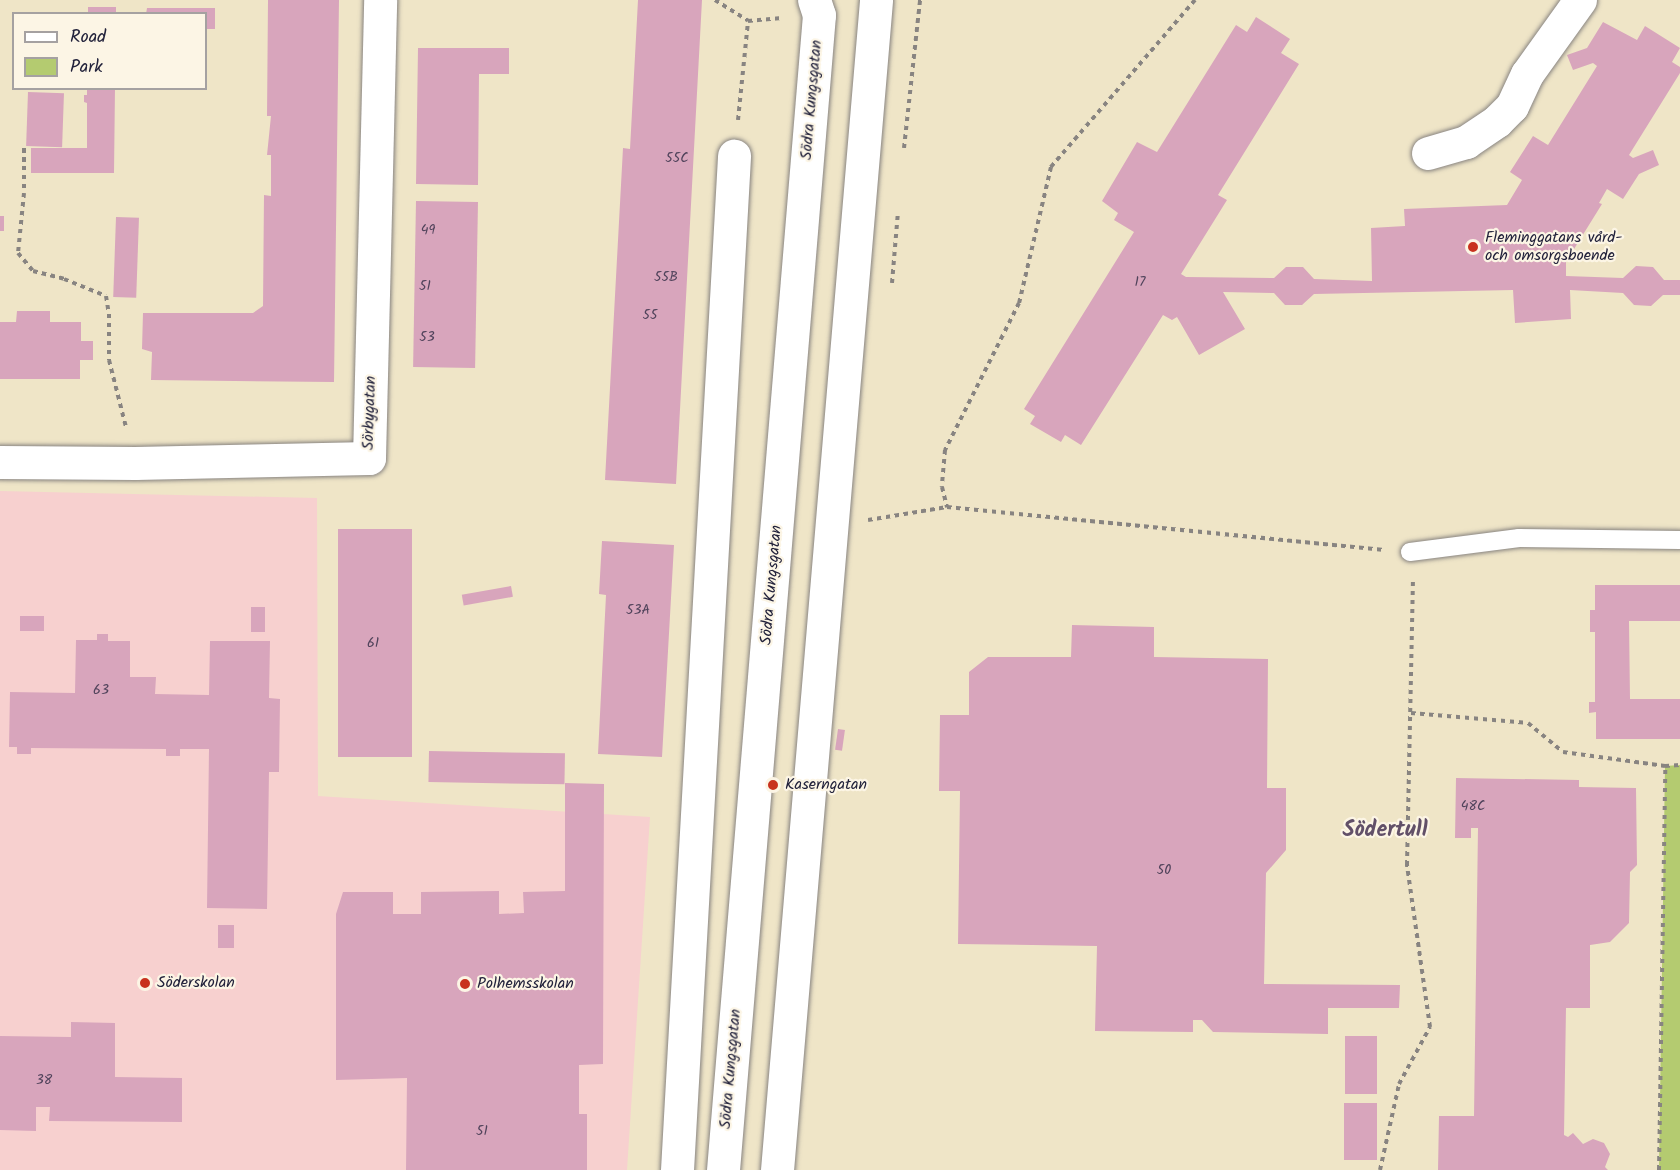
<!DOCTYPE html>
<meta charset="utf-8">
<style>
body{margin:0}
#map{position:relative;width:1680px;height:1170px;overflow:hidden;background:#efe5c7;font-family:Kalam,sans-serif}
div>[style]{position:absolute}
.built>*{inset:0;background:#f7d0cf}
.green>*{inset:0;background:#b4cb70}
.building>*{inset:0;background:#d8a5bc;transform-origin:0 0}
.path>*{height:4px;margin-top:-2px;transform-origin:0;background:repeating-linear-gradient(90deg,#888481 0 4.5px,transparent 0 9px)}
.roads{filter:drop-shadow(0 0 2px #888481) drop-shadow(0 0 2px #888481)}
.lane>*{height:18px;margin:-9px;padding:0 9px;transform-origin:9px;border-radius:9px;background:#fff}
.street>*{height:33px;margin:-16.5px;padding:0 16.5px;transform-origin:16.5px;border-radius:16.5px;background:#fff}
.secondary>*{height:33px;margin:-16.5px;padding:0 16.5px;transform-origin:16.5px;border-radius:16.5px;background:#fff}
.dots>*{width:16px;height:16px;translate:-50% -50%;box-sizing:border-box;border:3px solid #fcf5e5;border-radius:50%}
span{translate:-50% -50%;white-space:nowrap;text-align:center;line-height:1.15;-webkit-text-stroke:4.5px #fcf5e5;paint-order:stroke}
.number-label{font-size:14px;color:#50435b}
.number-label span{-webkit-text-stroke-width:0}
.street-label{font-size:16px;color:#22223b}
.poi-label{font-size:16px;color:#22223b}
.left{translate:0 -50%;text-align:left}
.district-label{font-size:22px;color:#625068;font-weight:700}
.legend{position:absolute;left:12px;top:12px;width:195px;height:78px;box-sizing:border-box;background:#fcf5e5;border:2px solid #a5a1a1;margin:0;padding:8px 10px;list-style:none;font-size:18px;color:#22223b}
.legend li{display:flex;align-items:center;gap:12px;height:30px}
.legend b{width:30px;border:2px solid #a5a1a1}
</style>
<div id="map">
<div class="built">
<div style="clip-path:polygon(0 491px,317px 498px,318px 796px,650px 817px,627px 1170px,0 1170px)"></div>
</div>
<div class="green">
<div style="clip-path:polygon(1680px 765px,1680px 1170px,1659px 1170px,1665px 766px)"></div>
</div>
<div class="building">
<div style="clip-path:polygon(268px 0,339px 0,334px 382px,151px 380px,152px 352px,142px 349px,143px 313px,253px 313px,263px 306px,264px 195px,271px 196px,271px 155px,267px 155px,271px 116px,267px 116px)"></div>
<div style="clip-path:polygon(638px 0,702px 0,676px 484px,605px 480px,623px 148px,630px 149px)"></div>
<div style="left:88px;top:7px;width:28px;height:7px"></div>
<div style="clip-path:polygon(147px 8px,215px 8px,215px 29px,206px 29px,206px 14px,146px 14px)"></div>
<div style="clip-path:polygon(1256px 17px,1290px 39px,1281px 53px,1299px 64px,1218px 195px,1227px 200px,1181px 274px,1186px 277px,1274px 278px,1286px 267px,1303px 267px,1314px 279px,1372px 281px,1371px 228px,1405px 226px,1404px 209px,1507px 205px,1522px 180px,1510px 172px,1533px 136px,1548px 145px,1597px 66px,1593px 63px,1573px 70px,1567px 55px,1587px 48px,1603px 22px,1637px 40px,1645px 26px,1680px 48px,1672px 62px,1680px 67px,1680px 73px,1629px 155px,1633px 158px,1653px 150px,1659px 165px,1639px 174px,1623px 199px,1607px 189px,1599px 203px,1602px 204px,1566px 262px,1566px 276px,1623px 278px,1636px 266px,1653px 267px,1664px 280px,1680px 280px,1680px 295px,1663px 295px,1651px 306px,1634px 305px,1623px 293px,1570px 290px,1571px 319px,1515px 323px,1513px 290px,1314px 294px,1302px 305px,1285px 305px,1274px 293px,1223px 292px,1245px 329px,1199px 355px,1177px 317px,1172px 320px,1163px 315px,1081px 445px,1065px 435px,1061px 442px,1030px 424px,1035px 416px,1024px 409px,1134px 232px,1114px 220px,1118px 213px,1102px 201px,1137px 142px,1157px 152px,1236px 25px,1247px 32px)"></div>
<div style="clip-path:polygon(418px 48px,509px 48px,509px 74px,479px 74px,478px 185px,416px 184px)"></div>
<div style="clip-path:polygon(87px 88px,115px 88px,114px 173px,31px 173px,31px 148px,87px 148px,87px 103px,84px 102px,84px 95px,87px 95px)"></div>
<div style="left:28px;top:92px;width:36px;height:54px;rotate:2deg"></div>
<div style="left:416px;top:201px;width:62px;height:166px;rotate:1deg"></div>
<div style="left:0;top:216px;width:4px;height:15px"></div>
<div style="left:116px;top:217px;width:23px;height:80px;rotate:2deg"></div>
<div style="clip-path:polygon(17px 311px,50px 311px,50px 322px,81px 322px,81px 341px,93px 341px,93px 360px,80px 360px,80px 379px,0 379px,0 322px,16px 322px)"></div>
<div style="left:338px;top:529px;width:74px;height:228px"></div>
<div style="clip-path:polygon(602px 541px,674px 545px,662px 757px,598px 754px,606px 595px,599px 594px)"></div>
<div style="clip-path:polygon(1595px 585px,1680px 585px,1680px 621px,1629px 621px,1630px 699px,1680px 699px,1680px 739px,1596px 739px,1596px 712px,1589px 713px,1589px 702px,1595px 702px,1595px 632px,1590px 632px,1590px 610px,1595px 610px)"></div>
<div style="left:511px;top:586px;width:11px;height:50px;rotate:80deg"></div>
<div style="left:251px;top:607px;width:14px;height:25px"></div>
<div style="left:20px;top:616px;width:24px;height:15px"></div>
<div style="clip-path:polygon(1072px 625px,1154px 627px,1154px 657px,1268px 659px,1267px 788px,1286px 788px,1286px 850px,1266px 873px,1264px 984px,1400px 985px,1399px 1008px,1328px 1008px,1328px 1034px,1213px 1032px,1202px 1020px,1193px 1020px,1193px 1032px,1095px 1031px,1097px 946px,958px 944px,960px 791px,939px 791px,940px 715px,969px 715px,969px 672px,988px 657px,1071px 657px)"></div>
<div style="clip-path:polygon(97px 634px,108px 634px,108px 641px,130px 641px,130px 677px,156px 677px,155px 694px,209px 695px,210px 641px,270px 641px,269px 698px,280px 699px,279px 772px,269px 772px,267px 909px,207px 908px,209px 749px,180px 749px,180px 756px,166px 756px,166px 749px,31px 748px,31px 754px,17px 754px,17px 747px,9px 747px,10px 692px,75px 693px,76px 640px,97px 640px)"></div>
<div style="left:838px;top:729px;width:7px;height:21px;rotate:8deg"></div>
<div style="left:429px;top:751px;width:136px;height:31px;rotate:1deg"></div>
<div style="clip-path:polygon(1456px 778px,1579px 780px,1579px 787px,1636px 788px,1637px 865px,1630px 872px,1629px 923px,1610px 942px,1590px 945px,1590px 1008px,1566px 1008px,1564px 1135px,1568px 1137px,1573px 1133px,1583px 1144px,1593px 1139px,1604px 1143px,1610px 1154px,1605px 1167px,1608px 1170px,1438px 1170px,1439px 1116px,1474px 1116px,1478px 828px,1471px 828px,1471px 838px,1455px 838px)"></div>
<div style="clip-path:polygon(565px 783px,604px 784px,603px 1064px,579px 1065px,579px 1114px,587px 1114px,587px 1170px,406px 1170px,407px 1078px,336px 1080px,336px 914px,343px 892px,393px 892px,393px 914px,421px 914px,421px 892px,499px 891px,499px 914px,524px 913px,523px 892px,565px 891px)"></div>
<div style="left:218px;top:925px;width:16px;height:23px"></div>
<div style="clip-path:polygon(71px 1022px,115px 1023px,115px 1077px,182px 1078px,182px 1122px,49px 1121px,50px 1107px,36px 1107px,36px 1131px,0 1130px,0 1036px,71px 1037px)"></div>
<div style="left:1377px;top:1036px;width:58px;height:32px;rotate:90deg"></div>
<div style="left:1344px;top:1103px;width:33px;height:57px"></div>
</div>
<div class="path">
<div style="left:715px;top:0;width:39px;rotate:32deg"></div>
<div style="left:1195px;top:0;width:221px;rotate:130.8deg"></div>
<div style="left:1051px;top:167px;width:140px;rotate:103.2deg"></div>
<div style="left:1019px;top:303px;width:165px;rotate:116.7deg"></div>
<div style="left:945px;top:450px;width:37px;rotate:95deg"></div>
<div style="left:942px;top:487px;width:21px;rotate:76deg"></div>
<div style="left:947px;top:507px;width:437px;rotate:5.6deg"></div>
<div style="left:738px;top:120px;width:100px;rotate:-84.2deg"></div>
<div style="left:748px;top:21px;width:34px;rotate:-5deg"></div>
<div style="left:24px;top:148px;width:45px;rotate:90deg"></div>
<div style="left:24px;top:193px;width:60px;rotate:95.7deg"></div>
<div style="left:18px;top:253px;width:23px;rotate:50deg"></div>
<div style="left:33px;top:271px;width:32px;rotate:14deg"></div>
<div style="left:64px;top:279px;width:45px;rotate:22deg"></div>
<div style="left:106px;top:296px;width:18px;rotate:81deg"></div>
<div style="left:109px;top:314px;width:46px;rotate:90deg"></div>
<div style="left:109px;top:360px;width:69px;rotate:75.8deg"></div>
<div style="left:904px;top:148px;width:149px;rotate:-83.8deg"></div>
<div style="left:892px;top:283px;width:71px;rotate:-85.2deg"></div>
<div style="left:868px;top:520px;width:80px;rotate:-9.3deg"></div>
<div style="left:1411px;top:713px;width:117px;rotate:4.9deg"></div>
<div style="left:1528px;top:723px;width:45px;rotate:39.6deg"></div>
<div style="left:1563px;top:752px;width:103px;rotate:7.8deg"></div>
<div style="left:1380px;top:1170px;width:88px;rotate:-77.5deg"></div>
<div style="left:1399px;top:1084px;width:65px;rotate:-61.5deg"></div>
<div style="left:1430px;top:1027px;width:164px;rotate:-98.1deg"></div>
<div style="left:1407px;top:865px;width:285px;rotate:-88.8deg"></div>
<div style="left:1659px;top:1170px;width:404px;rotate:-89.1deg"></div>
<div style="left:1665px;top:766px;width:15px;rotate:-4deg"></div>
</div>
<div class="roads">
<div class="lane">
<div style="left:1410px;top:552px;width:110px;rotate:-7.3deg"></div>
<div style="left:1519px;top:538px;width:161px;rotate:0.7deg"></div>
</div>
<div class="street">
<div style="left:1428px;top:153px;width:40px;rotate:-16deg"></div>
<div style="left:1466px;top:142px;width:37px;rotate:-34deg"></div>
<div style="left:1497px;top:121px;width:21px;rotate:-45deg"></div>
<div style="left:1512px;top:106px;width:35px;rotate:-65deg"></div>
<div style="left:1527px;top:74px;width:91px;rotate:-54.4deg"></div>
<div style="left:0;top:462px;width:135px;rotate:0.4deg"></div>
<div style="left:135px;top:463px;width:234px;rotate:-1.2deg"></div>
<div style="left:369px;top:458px;width:458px;rotate:-88.6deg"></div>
<div style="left:677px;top:1170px;width:1016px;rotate:-86.78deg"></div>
</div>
<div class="secondary">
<div style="left:723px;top:1170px;width:1159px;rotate:-85.25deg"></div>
<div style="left:819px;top:15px;width:16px;rotate:-108deg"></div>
<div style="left:777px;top:1170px;width:1174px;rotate:-85.16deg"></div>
</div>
</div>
<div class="dots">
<div style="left:1473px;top:247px;background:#c8321e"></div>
<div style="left:773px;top:785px;background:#c8321e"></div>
<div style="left:145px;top:983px;background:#c8321e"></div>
<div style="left:465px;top:984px;background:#c8321e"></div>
</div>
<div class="number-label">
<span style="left:677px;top:158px">55C</span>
<span style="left:428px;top:230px">49</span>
<span style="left:666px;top:277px">55B</span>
<span style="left:1140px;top:282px">17</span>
<span style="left:425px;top:286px">51</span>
<span style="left:650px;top:315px">55</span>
<span style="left:427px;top:337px">53</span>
<span style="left:638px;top:610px">53A</span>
<span style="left:373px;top:643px">61</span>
<span style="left:101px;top:690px">63</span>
<span style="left:1473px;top:806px">48C</span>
<span style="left:1164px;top:870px">50</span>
<span style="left:44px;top:1080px">38</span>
<span style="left:482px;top:1131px">51</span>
</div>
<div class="street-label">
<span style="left:812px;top:100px;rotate:-85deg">Södra Kungsgatan</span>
<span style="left:370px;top:413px;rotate:-88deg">Sörbygatan</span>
<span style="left:772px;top:585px;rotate:-85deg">Södra Kungsgatan</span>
<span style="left:731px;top:1069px;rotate:-85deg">Södra Kungsgatan</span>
</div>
<div class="poi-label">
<span class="left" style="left:1485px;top:247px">Fleminggatans vård-<br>och omsorgsboende</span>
<span class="left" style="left:785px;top:785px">Kaserngatan</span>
<span class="left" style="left:157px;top:983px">Söderskolan</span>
<span class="left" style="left:477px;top:984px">Polhemsskolan</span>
</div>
<div class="district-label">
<span style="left:1385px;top:831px">Södertull</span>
</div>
<ul class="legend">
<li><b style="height:8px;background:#fff"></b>Road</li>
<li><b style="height:16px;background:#b4cb70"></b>Park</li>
</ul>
</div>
